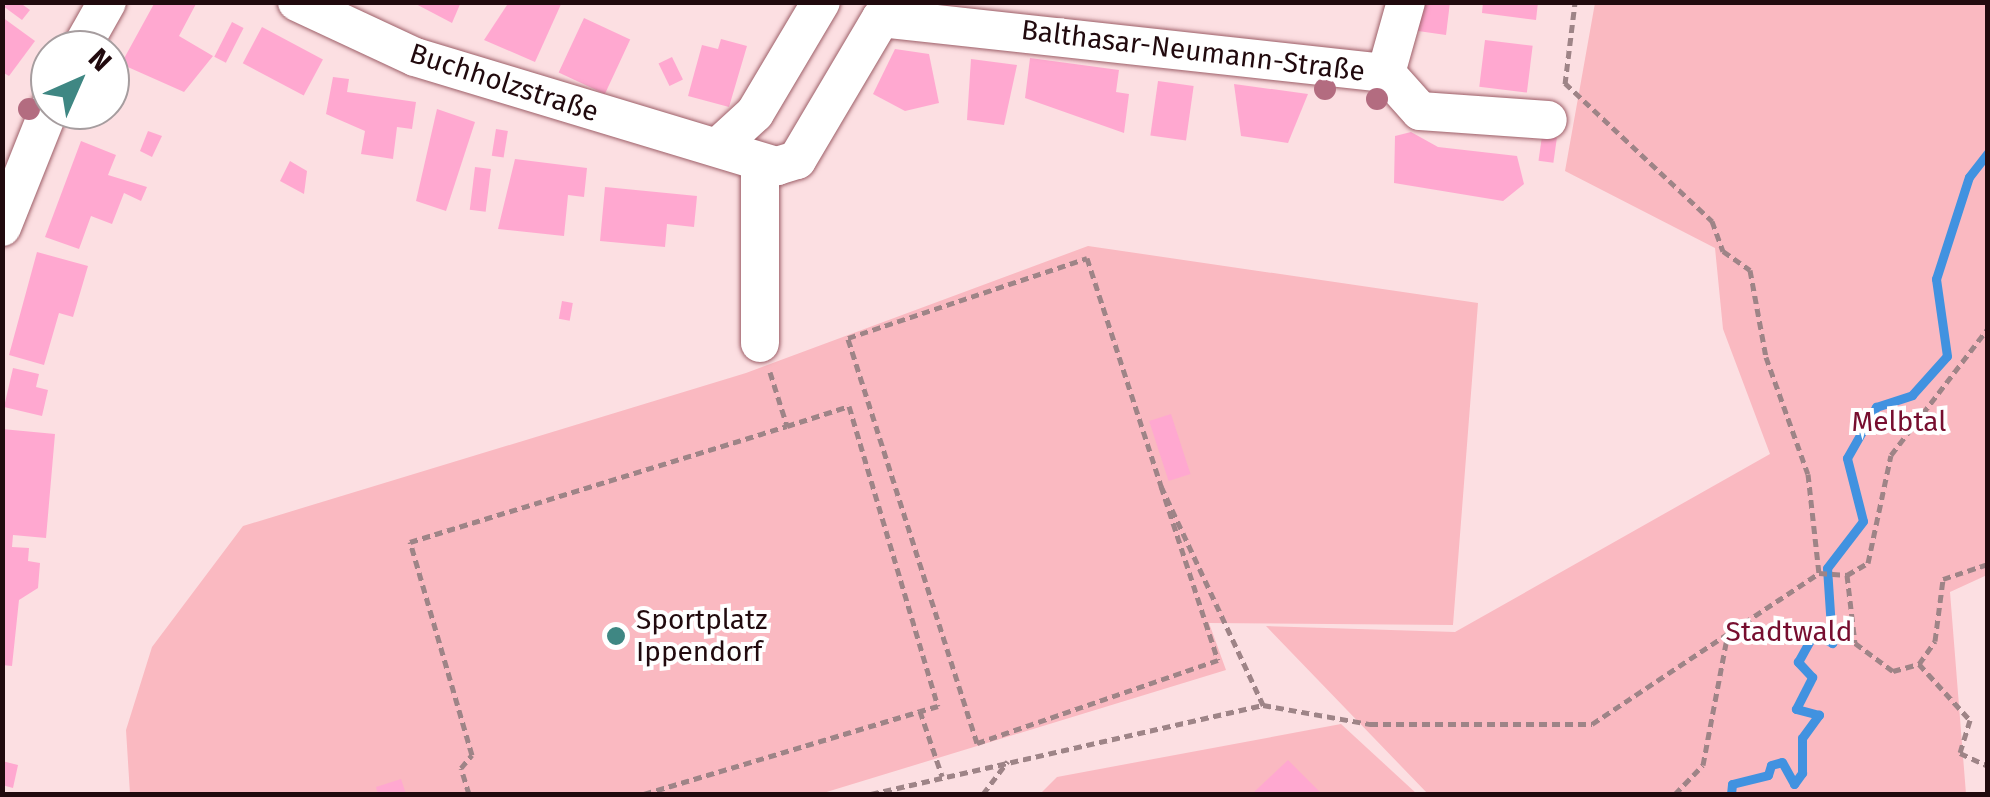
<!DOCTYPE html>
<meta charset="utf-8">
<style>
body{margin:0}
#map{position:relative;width:1990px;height:797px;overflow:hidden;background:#fcdfe2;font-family:"Fira Sans",sans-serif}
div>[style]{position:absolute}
.green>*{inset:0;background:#fab9c1}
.stream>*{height:9px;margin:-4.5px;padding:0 4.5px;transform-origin:4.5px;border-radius:4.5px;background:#4192e0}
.building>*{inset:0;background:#ffa8d0;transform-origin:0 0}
.path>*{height:5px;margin-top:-2.5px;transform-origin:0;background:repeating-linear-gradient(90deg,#9e8487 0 8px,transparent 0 13px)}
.roads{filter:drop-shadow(0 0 2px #9d5f68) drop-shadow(0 0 2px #9d5f68)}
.minor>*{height:38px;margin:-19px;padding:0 19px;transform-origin:19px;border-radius:19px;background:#fff}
.trees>*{width:22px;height:22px;margin:-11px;border-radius:50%;background:#b36c80}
.dots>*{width:28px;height:28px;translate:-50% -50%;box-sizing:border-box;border:5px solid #fff;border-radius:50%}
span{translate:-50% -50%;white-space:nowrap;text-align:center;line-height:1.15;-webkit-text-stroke:8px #fff;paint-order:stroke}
.street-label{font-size:28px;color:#210a0e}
.park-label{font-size:28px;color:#770e2f}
.poi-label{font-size:28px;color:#210a0e}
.left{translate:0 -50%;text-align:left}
.frame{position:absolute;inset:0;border:5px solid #210a0e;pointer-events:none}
.north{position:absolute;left:30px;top:30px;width:100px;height:100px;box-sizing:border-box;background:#fff;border:2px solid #a69d9f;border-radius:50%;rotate:45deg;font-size:28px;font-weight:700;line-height:40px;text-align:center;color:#210a0e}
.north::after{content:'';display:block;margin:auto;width:35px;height:45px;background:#3f8783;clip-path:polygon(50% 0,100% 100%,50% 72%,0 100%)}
</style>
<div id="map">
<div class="green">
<div style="clip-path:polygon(1595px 3px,1987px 3px,1987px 575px,1950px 592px,1966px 794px,1428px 794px,1266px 626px,1455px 632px,1770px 454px,1723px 329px,1715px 248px,1565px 171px)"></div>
<div style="clip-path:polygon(1088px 246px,1478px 303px,1453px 625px,1209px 623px,1226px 670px,820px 794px,130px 794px,126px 730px,152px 647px,243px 526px,746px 373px)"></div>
<div style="clip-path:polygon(1341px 724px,1417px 794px,1040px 794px,1057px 777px)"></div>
</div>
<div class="stream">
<div style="left:1731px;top:794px;width:10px;rotate:-84deg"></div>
<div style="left:1732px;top:784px;width:37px;rotate:-14deg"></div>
<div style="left:1768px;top:775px;width:10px;rotate:-73deg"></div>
<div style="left:1771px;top:765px;width:11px;rotate:-15deg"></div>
<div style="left:1782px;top:762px;width:25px;rotate:61deg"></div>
<div style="left:1794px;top:784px;width:14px;rotate:-54deg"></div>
<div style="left:1802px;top:773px;width:35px;rotate:-90deg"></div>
<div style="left:1802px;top:738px;width:29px;rotate:-54deg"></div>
<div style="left:1819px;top:715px;width:24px;rotate:-165deg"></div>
<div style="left:1796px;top:709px;width:36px;rotate:-63deg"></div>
<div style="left:1812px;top:677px;width:21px;rotate:-133deg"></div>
<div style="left:1798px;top:662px;width:33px;rotate:-61deg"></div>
<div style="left:1814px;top:633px;width:21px;rotate:29deg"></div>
<div style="left:1832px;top:643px;width:75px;rotate:-93.8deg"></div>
<div style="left:1827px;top:568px;width:59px;rotate:-52.5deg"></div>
<div style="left:1863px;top:521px;width:65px;rotate:-104.3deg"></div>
<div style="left:1847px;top:458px;width:59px;rotate:-60.4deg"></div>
<div style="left:1876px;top:407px;width:38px;rotate:-18deg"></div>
<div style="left:1912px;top:395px;width:52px;rotate:-48.1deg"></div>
<div style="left:1947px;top:356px;width:78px;rotate:-98.1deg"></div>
<div style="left:1936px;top:279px;width:107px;rotate:-72.1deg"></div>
<div style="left:1969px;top:177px;width:31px;rotate:-52deg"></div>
</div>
<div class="building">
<div style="clip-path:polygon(19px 2px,30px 10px,22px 20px,3px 6px)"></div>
<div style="clip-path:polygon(155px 2px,197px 2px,179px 36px,213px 56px,184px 92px,121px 64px)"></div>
<div style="clip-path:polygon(412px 2px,461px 2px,452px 23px)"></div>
<div style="clip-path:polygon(509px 2px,562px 2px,535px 62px,484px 40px)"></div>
<div style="clip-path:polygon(1419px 2px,1450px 2px,1446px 35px,1418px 31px)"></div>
<div style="clip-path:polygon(1483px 2px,1538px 2px,1536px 20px,1482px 13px)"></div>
<div style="clip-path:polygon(2px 17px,35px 41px,9px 76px,2px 72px)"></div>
<div style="left:584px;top:18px;width:51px;height:60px;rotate:25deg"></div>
<div style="left:232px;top:22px;width:13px;height:39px;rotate:27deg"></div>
<div style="left:262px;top:27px;width:69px;height:41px;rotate:28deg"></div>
<div style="clip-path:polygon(721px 39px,747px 46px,729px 107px,688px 96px,702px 45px,718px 49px)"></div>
<div style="left:1485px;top:40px;width:48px;height:47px;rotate:7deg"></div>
<div style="clip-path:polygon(895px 49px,929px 54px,939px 103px,905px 111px,873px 94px)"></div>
<div style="left:672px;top:57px;width:25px;height:15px;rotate:64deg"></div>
<div style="clip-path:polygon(1030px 58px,1119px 70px,1116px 92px,1129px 94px,1124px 133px,1025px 98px)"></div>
<div style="clip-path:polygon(971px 59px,1017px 65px,1004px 125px,967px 120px)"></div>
<div style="clip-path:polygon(333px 77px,349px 79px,347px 92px,416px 102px,412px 129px,397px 127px,393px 159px,361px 154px,365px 131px,326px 114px)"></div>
<div style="left:1158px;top:81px;width:36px;height:55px;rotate:8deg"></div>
<div style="clip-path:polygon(1234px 84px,1308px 94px,1288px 143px,1241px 136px)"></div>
<div style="clip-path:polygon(437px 109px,475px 122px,446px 211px,416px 201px)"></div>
<div style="left:496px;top:129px;width:12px;height:27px;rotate:9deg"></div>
<div style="clip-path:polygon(148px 131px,162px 136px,152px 157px,140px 151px)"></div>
<div style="clip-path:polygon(1411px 132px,1438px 147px,1517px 156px,1524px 184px,1503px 201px,1394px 183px,1395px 136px)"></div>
<div style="left:1542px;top:136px;width:15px;height:25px;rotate:8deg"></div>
<div style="clip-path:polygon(81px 141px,116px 155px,108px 175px,147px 187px,141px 201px,124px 193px,112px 224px,91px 216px,79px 249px,45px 237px)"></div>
<div style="clip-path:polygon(515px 159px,587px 168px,584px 197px,568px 195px,564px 236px,498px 229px)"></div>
<div style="clip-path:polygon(290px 161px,307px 171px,304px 194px,280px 181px)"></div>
<div style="left:475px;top:167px;width:16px;height:43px;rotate:7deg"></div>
<div style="clip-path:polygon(605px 187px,697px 196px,694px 227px,667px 224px,665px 247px,600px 241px)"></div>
<div style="clip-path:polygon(37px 252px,88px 266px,73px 317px,59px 313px,44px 365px,9px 355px)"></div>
<div style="left:562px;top:301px;width:11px;height:18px;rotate:10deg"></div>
<div style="clip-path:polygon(13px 368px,39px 374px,36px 387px,48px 390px,42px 416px,4px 407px)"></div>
<div style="left:1171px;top:414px;width:63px;height:23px;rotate:72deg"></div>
<div style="clip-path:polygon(2px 429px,55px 434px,46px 538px,13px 535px,12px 547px,29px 548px,28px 561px,40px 563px,38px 588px,19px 600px,12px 666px,2px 665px)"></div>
<div style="clip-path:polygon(1288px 760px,1322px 794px,1252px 794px)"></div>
<div style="clip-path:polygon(2px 761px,18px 765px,13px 788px,2px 785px)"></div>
<div style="clip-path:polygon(401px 779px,406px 794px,378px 794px,376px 787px)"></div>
</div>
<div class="path">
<div style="left:1565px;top:83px;width:202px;rotate:43.2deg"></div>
<div style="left:1712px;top:221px;width:32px;rotate:70deg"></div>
<div style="left:1723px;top:251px;width:33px;rotate:35deg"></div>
<div style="left:1750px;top:270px;width:88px;rotate:79.6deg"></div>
<div style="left:1766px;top:357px;width:124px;rotate:70.3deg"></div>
<div style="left:1808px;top:474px;width:100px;rotate:83.7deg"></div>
<div style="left:1565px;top:84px;width:83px;rotate:-83deg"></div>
<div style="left:770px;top:372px;width:57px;rotate:72.5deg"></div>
<div style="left:787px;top:426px;width:65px;rotate:-17.9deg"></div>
<div style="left:849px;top:406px;width:313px;rotate:73.5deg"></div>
<div style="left:938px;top:706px;width:19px;rotate:164deg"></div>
<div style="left:920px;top:711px;width:69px;rotate:71.3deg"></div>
<div style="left:1161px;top:486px;width:183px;rotate:71.9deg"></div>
<div style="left:1218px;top:660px;width:255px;rotate:161deg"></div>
<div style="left:977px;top:743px;width:425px;rotate:-107.7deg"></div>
<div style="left:848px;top:338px;width:252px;rotate:-18.5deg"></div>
<div style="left:1087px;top:258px;width:240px;rotate:72deg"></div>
<div style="left:1161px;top:486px;width:242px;rotate:65deg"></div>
<div style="left:1847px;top:575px;width:68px;rotate:83.3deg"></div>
<div style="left:1855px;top:643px;width:47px;rotate:36.4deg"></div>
<div style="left:1893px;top:671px;width:27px;rotate:-15deg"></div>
<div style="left:1919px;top:664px;width:28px;rotate:-55deg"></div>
<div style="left:1935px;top:641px;width:63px;rotate:-82.6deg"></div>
<div style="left:1943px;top:579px;width:47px;rotate:-18.4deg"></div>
<div style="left:1919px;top:664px;width:76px;rotate:47.7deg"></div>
<div style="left:1970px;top:720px;width:34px;rotate:107deg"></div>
<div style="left:1960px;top:753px;width:31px;rotate:25deg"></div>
<div style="left:469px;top:794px;width:27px;rotate:-107deg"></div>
<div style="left:461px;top:768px;width:17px;rotate:-50deg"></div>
<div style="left:472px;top:755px;width:222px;rotate:-106.2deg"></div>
<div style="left:410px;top:542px;width:394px;rotate:-17.1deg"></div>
<div style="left:644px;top:794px;width:288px;rotate:-16.7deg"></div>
<div style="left:871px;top:794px;width:402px;rotate:-12.8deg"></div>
<div style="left:1263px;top:705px;width:109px;rotate:10.1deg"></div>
<div style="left:1370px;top:724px;width:222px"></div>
<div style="left:1592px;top:724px;width:273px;rotate:-33.6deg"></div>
<div style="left:1819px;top:573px;width:28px;rotate:4deg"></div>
<div style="left:1847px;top:575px;width:24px;rotate:-30deg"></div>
<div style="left:1868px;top:563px;width:110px;rotate:-78deg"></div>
<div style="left:1891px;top:455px;width:160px;rotate:-52.6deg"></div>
<div style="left:983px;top:794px;width:41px;rotate:-52.9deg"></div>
<div style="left:1675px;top:794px;width:40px;rotate:-46deg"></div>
<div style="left:1703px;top:765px;width:129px;rotate:-79.3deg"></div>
</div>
<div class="roads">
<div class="minor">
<div style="left:297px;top:2px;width:130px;rotate:25deg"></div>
<div style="left:415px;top:57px;width:378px;rotate:16.8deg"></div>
<div style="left:777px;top:166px;width:21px;rotate:-17deg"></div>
<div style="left:797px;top:160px;width:165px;rotate:-59.4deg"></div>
<div style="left:881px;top:18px;width:508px;rotate:6.22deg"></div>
<div style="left:1386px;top:73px;width:74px;rotate:-74.3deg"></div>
<div style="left:80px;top:50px;width:55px;rotate:-60.6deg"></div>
<div style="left:1386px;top:73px;width:51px;rotate:48.2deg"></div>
<div style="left:1420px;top:111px;width:128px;rotate:4deg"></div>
<div style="left:718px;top:147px;width:50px;rotate:-42.6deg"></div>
<div style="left:755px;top:113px;width:129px;rotate:-59.3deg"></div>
<div style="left:2px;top:227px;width:129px;rotate:-68.2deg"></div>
<div style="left:760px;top:343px;width:179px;rotate:-90deg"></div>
</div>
</div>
<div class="trees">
<div style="left:1325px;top:89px"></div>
<div style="left:1377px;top:99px"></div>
<div style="left:29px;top:109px"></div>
</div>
<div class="dots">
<div style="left:616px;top:636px;background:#3f8783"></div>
</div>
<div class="street-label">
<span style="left:1193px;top:51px;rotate:7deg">Balthasar-Neumann-Straße</span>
<span style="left:504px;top:83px;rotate:18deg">Buchholzstraße</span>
</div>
<div class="park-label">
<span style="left:1899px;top:422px">Melbtal</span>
<span style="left:1789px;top:632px">Stadtwald</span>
</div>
<div class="poi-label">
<span class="left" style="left:636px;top:636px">Sportplatz<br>Ippendorf</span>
</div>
<div class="frame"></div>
<div class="north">N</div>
</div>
